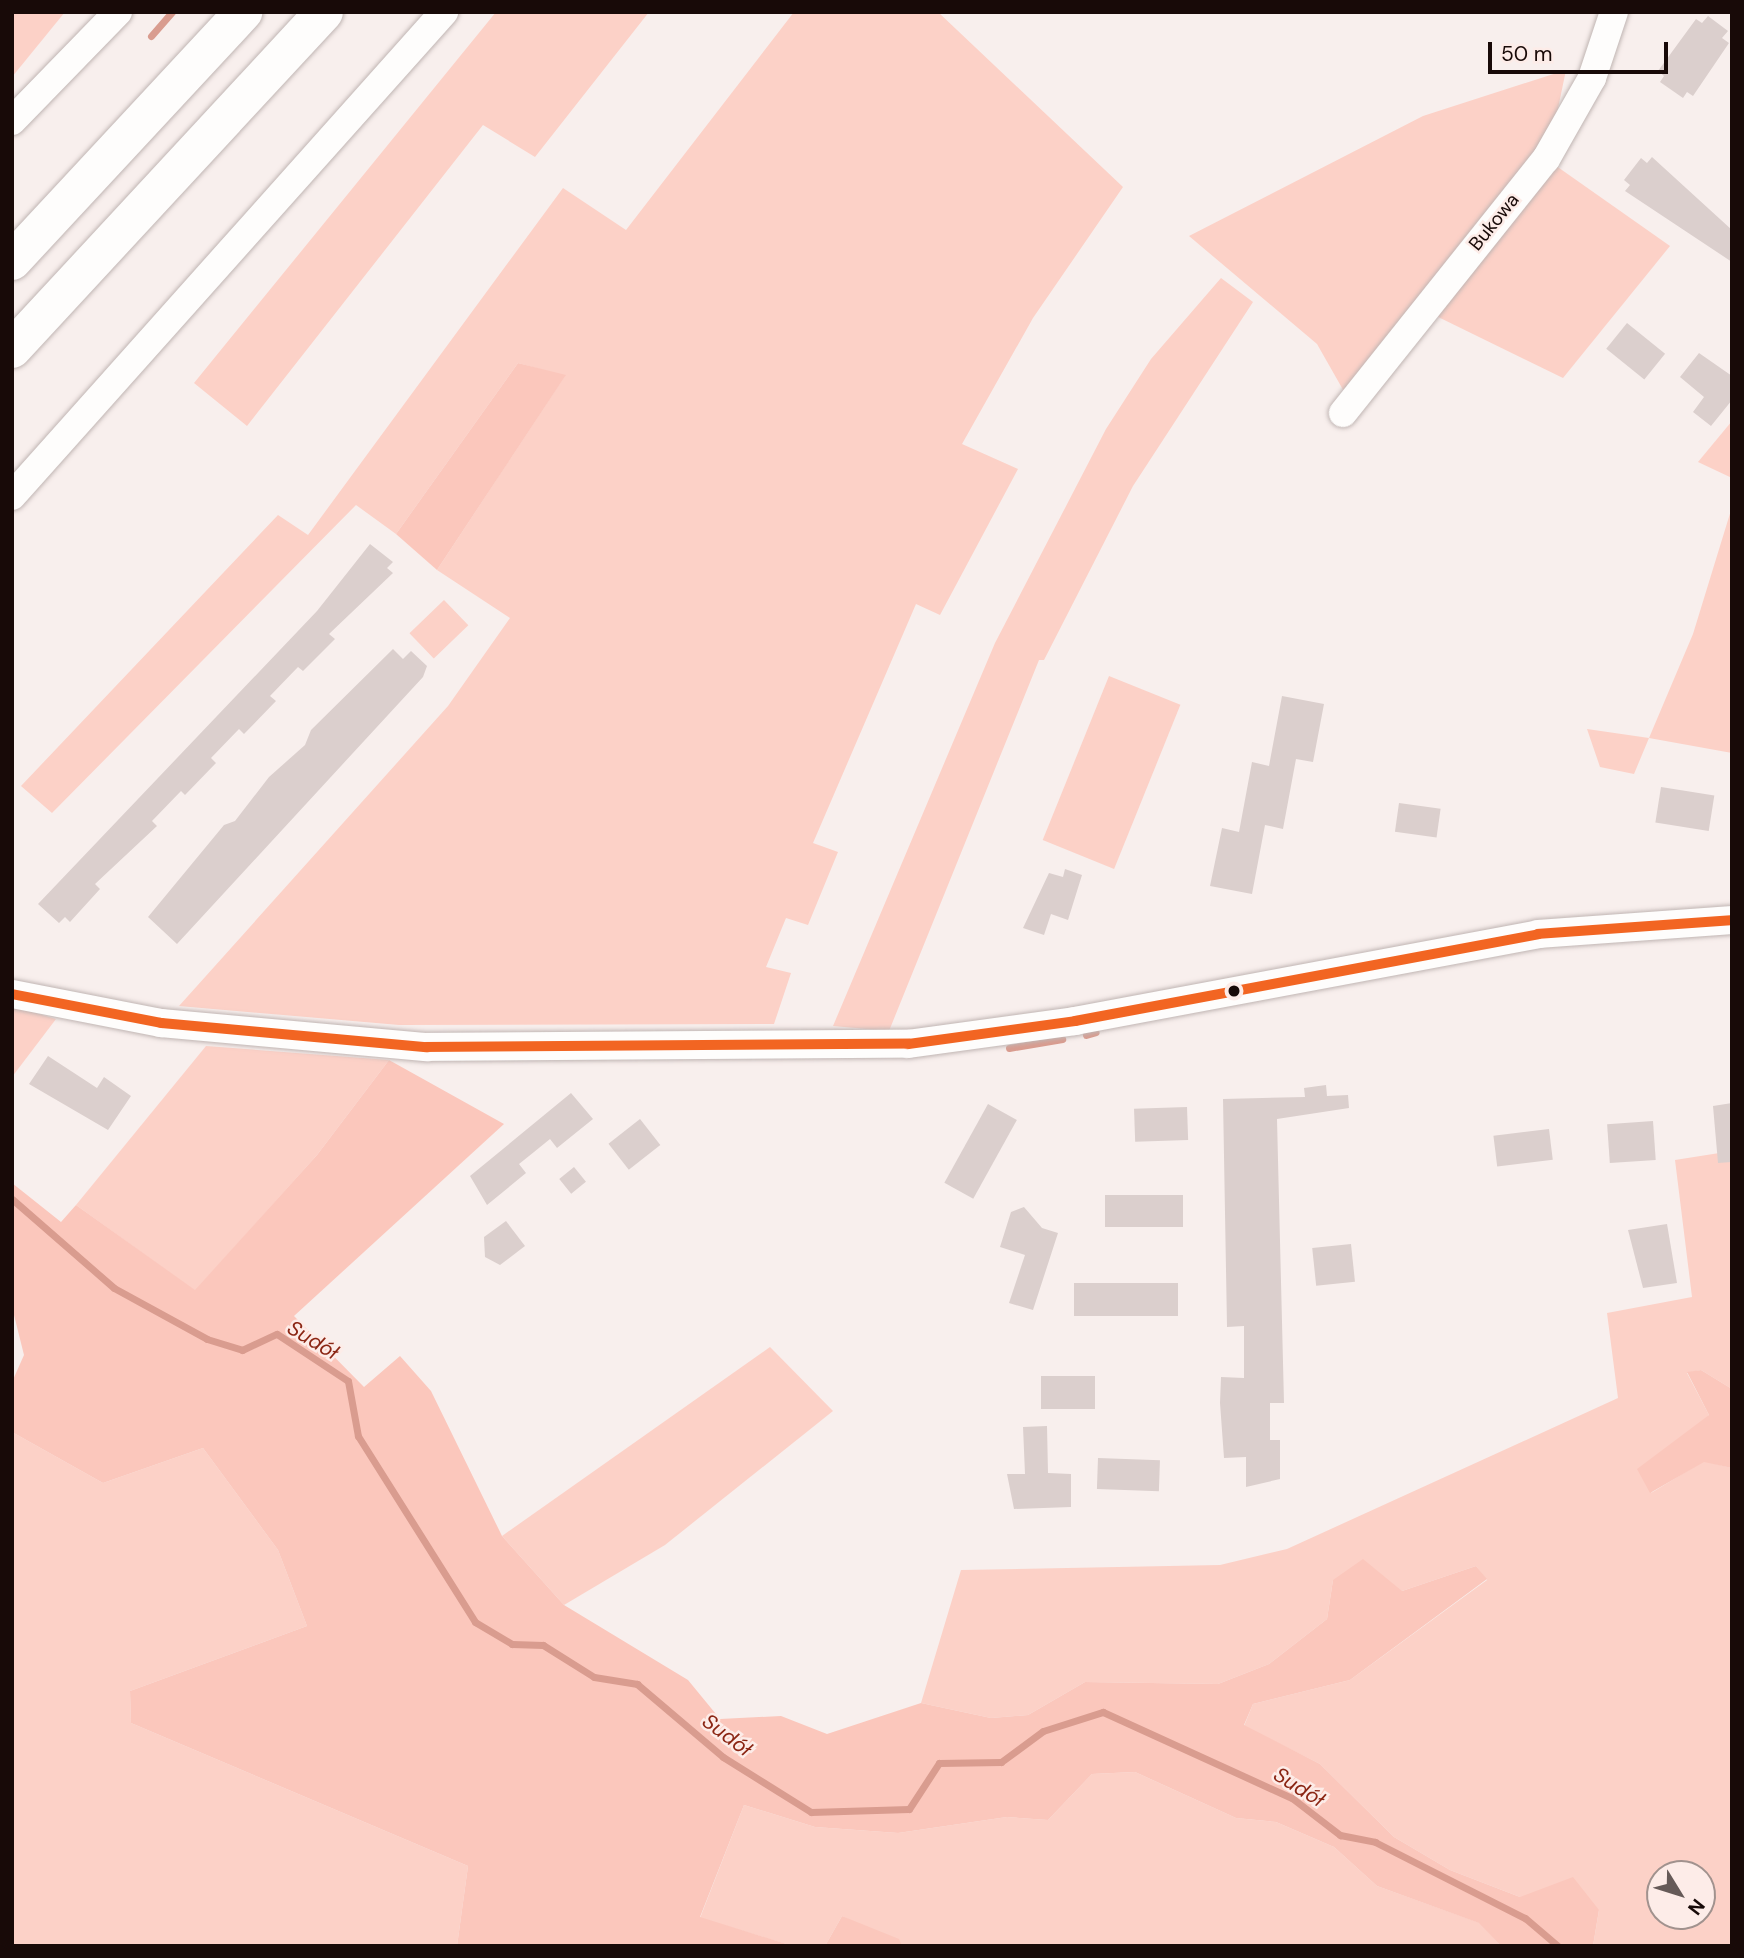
<!DOCTYPE html>
<meta charset="utf-8">
<style>
body{margin:0}
#map{position:relative;width:1744px;height:1958px;overflow:hidden;background:#f8efed;font-family:"DM Sans",sans-serif}
div>[style]{position:absolute}
.green>*{inset:0;background:#fcd1c7;transform-origin:0 0}
.forest>*{inset:0;background:#fbc7bc}
.stream>*{height:7px;margin:-3.5px;padding:0 3.5px;transform-origin:3.5px;border-radius:3.5px;background:#d99c8f}
.building>*{inset:0;background:#dbcfcd;transform-origin:0 0}
.roads{filter:drop-shadow(0 0 2px #c0b5b3) drop-shadow(0 0 2px #c0b5b3)}
.minor>*{height:28px;margin:-14px;padding:0 14px;transform-origin:14px;border-radius:14px;background:#fefdfc}
.highway>*{height:38px;margin:-19px;padding:0 19px;transform-origin:19px;border-radius:19px;background:#fefdfc}
.bus-1>*{height:10px;margin:-5px;padding:0 5px;transform-origin:5px;border-radius:5px;background:#f26522}
.dots>*{width:19px;height:19px;translate:-50% -50%;box-sizing:border-box;border:4px solid #fdece8;border-radius:50%}
span{translate:-50% -50%;white-space:nowrap;text-align:center;line-height:1.15;-webkit-text-stroke:5px #fdece8;paint-order:stroke}
.street-label{font-size:19px;color:#180a08}
.water-label{font-size:21px;color:#8b2614;font-style:italic}
.frame{position:absolute;inset:0;border:14px solid #180a08;pointer-events:none}
.north{position:absolute;left:1646px;top:1860px;width:70px;height:70px;box-sizing:border-box;background:#fdece8;border:2px solid #a1928e;border-radius:50%;rotate:128deg;font-size:19px;font-weight:700;line-height:28px;text-align:center;color:#180a08}
.north::after{content:'';display:block;margin:auto;width:24px;height:32px;background:#665a58;clip-path:polygon(50% 0,100% 100%,50% 72%,0 100%)}
.scale{position:absolute;left:1488px;top:42px;width:180px;height:32px;box-sizing:border-box;border:4px solid #180a08;border-top:0;padding-left:9px;font-size:21px;line-height:24px;white-space:nowrap;color:#180a08;-webkit-text-stroke:5px #fdece8;paint-order:stroke}
</style>
<div id="map">
<div class="green">
<div style="clip-path:polygon(12px 12px,65px 12px,12px 77px)"></div>
<div style="clip-path:polygon(496px 12px,649px 12px,535px 157px,483px 125px,247px 426px,194px 383px)"></div>
<div style="clip-path:polygon(794px 12px,938px 12px,1123px 187px,1033px 318px,962px 444px,1018px 469px,940px 615px,916px 604px,813px 843px,838px 852px,808px 925px,786px 918px,766px 967px,791px 973px,774px 1024px,399px 1025px,179px 1006px,448px 706px,510px 618px,437px 570px,565px 376px,518px 363px,396px 534px,356px 505px,52px 813px,21px 786px,278px 515px,308px 535px,563px 188px,626px 230px)"></div>
<div style="clip-path:polygon(1566px 70px,1555px 123px,1521px 177px,1346px 395px,1317px 344px,1189px 236px,1423px 116px)"></div>
<div style="clip-path:polygon(1552px 163px,1670px 246px,1563px 378px,1430px 313px)"></div>
<div style="clip-path:polygon(1221px 278px,1253px 302px,1133px 486px,1044px 660px,1039px 660px,889px 1031px,833px 1026px,995px 643px,1106px 429px,1151px 359px)"></div>
<div style="clip-path:polygon(1732px 421px,1732px 478px,1698px 462px)"></div>
<div style="clip-path:polygon(1732px 507px,1732px 753px,1649px 738px,1634px 774px,1600px 767px,1587px 729px,1649px 738px,1693px 634px)"></div>
<div style="left:444px;top:600px;width:35px;height:48px;rotate:46deg"></div>
<div style="left:1109px;top:676px;width:77px;height:177px;rotate:22deg"></div>
<div style="clip-path:polygon(12px 1006px,56px 1019px,12px 1077px)"></div>
<div style="clip-path:polygon(206px 1046px,389px 1060px,317px 1155px,195px 1291px,76px 1205px)"></div>
<div style="clip-path:polygon(evenodd,1732px 1151px,1732px 1389px,1701px 1370px,1687px 1373px,1709px 1415px,1651px 1493px,1704px 1461px,1732px 1468px,1732px 1946px,1593px 1946px,1599px 1910px,1520px 1897px,1450px 1870px,1394px 1837px,1320px 1764px,1244px 1726px,1253px 1704px,1350px 1680px,1487px 1580px,1476px 1566px,1402px 1591px,1333px 1580px,1327px 1619px,1269px 1664px,1218px 1684px,1085px 1682px,1028px 1715px,991px 1718px,921px 1703px,961px 1570px,1220px 1565px,1287px 1549px,1618px 1398px,1607px 1313px,1692px 1297px,1675px 1160px,1732px 1151px,1660px 1874px,1702px 1874px,1702px 1916px,1660px 1916px,1660px 1874px)"></div>
<div style="clip-path:polygon(770px 1347px,833px 1411px,665px 1545px,564px 1605px,502px 1536px)"></div>
<div style="clip-path:polygon(12px 1432px,103px 1483px,203px 1448px,278px 1550px,307px 1626px,130px 1691px,131px 1723px,468px 1866px,457px 1946px,12px 1946px)"></div>
<div style="clip-path:polygon(1135px 1772px,1236px 1818px,1276px 1822px,1334px 1847px,1377px 1886px,1480px 1923px,1501px 1946px,902px 1946px,842px 1916px,825px 1946px,793px 1946px,700px 1918px,744px 1805px,815px 1827px,898px 1833px,1007px 1817px,1048px 1820px,1092px 1774px)"></div>
</div>
<div class="forest">
<div style="clip-path:polygon(518px 363px,566px 375px,437px 570px,396px 534px)"></div>
<div style="clip-path:polygon(389px 1060px,504px 1124px,294px 1316px,364px 1387px,400px 1356px,431px 1391px,502px 1536px,564px 1605px,688px 1680px,720px 1719px,781px 1716px,827px 1734px,921px 1703px,991px 1718px,1028px 1715px,1085px 1682px,1218px 1684px,1269px 1664px,1327px 1619px,1333px 1580px,1363px 1559px,1402px 1591px,1476px 1566px,1487px 1579px,1350px 1680px,1253px 1704px,1244px 1725px,1320px 1764px,1394px 1837px,1450px 1870px,1520px 1897px,1573px 1877px,1599px 1910px,1593px 1946px,1501px 1946px,1479px 1923px,1377px 1886px,1334px 1847px,1276px 1822px,1236px 1818px,1135px 1772px,1092px 1774px,1048px 1820px,1007px 1817px,898px 1833px,815px 1827px,744px 1805px,700px 1917px,793px 1946px,457px 1946px,468px 1866px,131px 1723px,130px 1691px,307px 1626px,278px 1550px,203px 1448px,103px 1483px,12px 1432px,12px 1382px,24px 1355px,12px 1307px,12px 1183px,61px 1222px,76px 1205px,195px 1290px,317px 1155px)"></div>
<div style="clip-path:polygon(1701px 1370px,1732px 1389px,1732px 1468px,1704px 1462px,1650px 1493px,1637px 1469px,1709px 1415px,1687px 1372px)"></div>
<div style="clip-path:polygon(842px 1916px,899px 1939px,902px 1946px,825px 1946px)"></div>
</div>
<div class="stream">
<div style="left:151px;top:36px;width:32px;rotate:-49deg"></div>
<div style="left:1086px;top:1035px;width:10px;rotate:-17deg"></div>
<div style="left:1009px;top:1048px;width:54px;rotate:-9.6deg"></div>
<div style="left:12px;top:1199px;width:135px;rotate:41.1deg"></div>
<div style="left:114px;top:1288px;width:106px;rotate:28.7deg"></div>
<div style="left:207px;top:1339px;width:37px;rotate:17deg"></div>
<div style="left:242px;top:1350px;width:38px;rotate:-25deg"></div>
<div style="left:277px;top:1334px;width:85px;rotate:33.5deg"></div>
<div style="left:348px;top:1381px;width:56px;rotate:79.7deg"></div>
<div style="left:358px;top:1436px;width:220px;rotate:57.8deg"></div>
<div style="left:475px;top:1622px;width:43px;rotate:30.7deg"></div>
<div style="left:512px;top:1644px;width:31px;rotate:2deg"></div>
<div style="left:543px;top:1645px;width:60px;rotate:32.1deg"></div>
<div style="left:594px;top:1677px;width:44px;rotate:9.2deg"></div>
<div style="left:637px;top:1684px;width:113px;rotate:40.3deg"></div>
<div style="left:723px;top:1757px;width:104px;rotate:32deg"></div>
<div style="left:811px;top:1812px;width:98px;rotate:-1.8deg"></div>
<div style="left:909px;top:1809px;width:55px;rotate:-56.9deg"></div>
<div style="left:939px;top:1763px;width:62px;rotate:-0.9deg"></div>
<div style="left:1001px;top:1762px;width:52px;rotate:-36.4deg"></div>
<div style="left:1043px;top:1731px;width:63px;rotate:-17.6deg"></div>
<div style="left:1103px;top:1712px;width:208px;rotate:24.5deg"></div>
<div style="left:1292px;top:1798px;width:61px;rotate:37.6deg"></div>
<div style="left:1340px;top:1835px;width:36px;rotate:11deg"></div>
<div style="left:1375px;top:1842px;width:168px;rotate:26.9deg"></div>
<div style="left:1525px;top:1918px;width:43px;rotate:40.3deg"></div>
</div>
<div class="building">
<div style="clip-path:polygon(1708px 16px,1728px 31px,1722px 38px,1729px 43px,1693px 96px,1687px 92px,1683px 98px,1660px 82px,1664px 76px,1658px 71px,1696px 19px,1702px 23px)"></div>
<div style="clip-path:polygon(1652px 157px,1732px 230px,1732px 262px,1625px 191px,1630px 185px,1624px 180px,1641px 158px,1647px 163px)"></div>
<div style="left:1627px;top:323px;width:49px;height:33px;rotate:39deg"></div>
<div style="clip-path:polygon(1699px 353px,1732px 376px,1732px 400px,1711px 426px,1693px 412px,1704px 397px,1680px 377px)"></div>
<div style="clip-path:polygon(370px 544px,393px 562px,387px 568px,393px 573px,329px 634px,335px 639px,303px 671px,298px 667px,270px 696px,276px 701px,244px 734px,239px 729px,211px 758px,216px 763px,185px 795px,181px 791px,152px 821px,157px 826px,95px 884px,100px 889px,70px 922px,65px 917px,59px 923px,38px 904px,317px 611px)"></div>
<div style="clip-path:polygon(393px 649px,403px 659px,411px 651px,427px 666px,423px 677px,177px 944px,148px 917px,224px 825px,235px 821px,269px 777px,305px 745px,311px 730px)"></div>
<div style="clip-path:polygon(1282px 696px,1324px 704px,1313px 762px,1296px 759px,1283px 829px,1265px 825px,1252px 894px,1210px 886px,1222px 828px,1239px 832px,1252px 762px,1269px 766px)"></div>
<div style="left:1661px;top:787px;width:54px;height:36px;rotate:9deg"></div>
<div style="left:1399px;top:803px;width:42px;height:29px;rotate:8deg"></div>
<div style="clip-path:polygon(1065px 869px,1082px 875px,1068px 920px,1051px 914px,1044px 935px,1023px 928px,1049px 873px,1063px 877px)"></div>
<div style="clip-path:polygon(48px 1056px,97px 1088px,104px 1077px,131px 1096px,108px 1130px,29px 1084px)"></div>
<div style="clip-path:polygon(1326px 1085px,1327px 1096px,1348px 1095px,1349px 1108px,1277px 1119px,1284px 1403px,1270px 1403px,1270px 1440px,1280px 1440px,1280px 1479px,1246px 1487px,1246px 1457px,1224px 1458px,1220px 1403px,1221px 1377px,1244px 1378px,1244px 1326px,1227px 1327px,1223px 1099px,1305px 1097px,1304px 1088px)"></div>
<div style="clip-path:polygon(571px 1093px,593px 1119px,557px 1148px,550px 1139px,534px 1152px,519px 1164px,526px 1173px,487px 1205px,470px 1176px)"></div>
<div style="clip-path:polygon(1732px 1103px,1732px 1162px,1718px 1163px,1713px 1106px)"></div>
<div style="left:988px;top:1104px;width:33px;height:90px;rotate:29deg"></div>
<div style="left:1187px;top:1107px;width:33px;height:53px;rotate:88deg"></div>
<div style="left:640px;top:1119px;width:33px;height:40px;rotate:52deg"></div>
<div style="left:1653px;top:1121px;width:39px;height:46px;rotate:86deg"></div>
<div style="left:1549px;top:1129px;width:31px;height:56px;rotate:83deg"></div>
<div style="left:574px;top:1167px;width:19px;height:19px;rotate:51deg"></div>
<div style="left:1105px;top:1195px;width:78px;height:32px"></div>
<div style="clip-path:polygon(1024px 1207px,1042px 1228px,1058px 1233px,1033px 1310px,1009px 1303px,1025px 1255px,1000px 1247px,1011px 1212px)"></div>
<div style="clip-path:polygon(506px 1221px,525px 1246px,500px 1265px,485px 1257px,484px 1237px)"></div>
<div style="clip-path:polygon(1667px 1224px,1677px 1283px,1643px 1288px,1628px 1230px)"></div>
<div style="left:1351px;top:1244px;width:38px;height:39px;rotate:84deg"></div>
<div style="left:1074px;top:1283px;width:104px;height:33px"></div>
<div style="left:1095px;top:1376px;width:33px;height:54px;rotate:90deg"></div>
<div style="clip-path:polygon(1047px 1426px,1048px 1473px,1071px 1474px,1071px 1507px,1014px 1509px,1007px 1474px,1025px 1474px,1023px 1427px)"></div>
<div style="left:1098px;top:1458px;width:62px;height:31px;rotate:2deg"></div>
</div>
<div class="roads">
<div class="minor">
<div style="left:12px;top:121px;width:152px;rotate:-45.8deg"></div>
<div style="left:1343px;top:413px;width:325px;rotate:-51.4deg"></div>
<div style="left:1546px;top:159px;width:93px;rotate:-60.4deg"></div>
<div style="left:1592px;top:78px;width:70px;rotate:-71.6deg"></div>
<div style="left:12px;top:496px;width:649px;rotate:-48.25deg"></div>
<div style="left:12px;top:994px;width:152px;rotate:11deg"></div>
<div style="left:161px;top:1023px;width:267px;rotate:5.2deg"></div>
<div style="left:427px;top:1047px;width:481px;rotate:-0.4deg"></div>
<div style="left:908px;top:1044px;width:169px;rotate:-7.8deg"></div>
<div style="left:1075px;top:1021px;width:471px;rotate:-10.6deg"></div>
<div style="left:1538px;top:934px;width:195px;rotate:-4.1deg"></div>
</div>
<div class="highway">
<div style="left:12px;top:261px;width:340px;rotate:-47.1deg"></div>
<div style="left:12px;top:349px;width:459px;rotate:-47.2deg"></div>
</div>
</div>
<div class="bus-1">
<div style="left:12px;top:994px;width:152px;rotate:11deg"></div>
<div style="left:161px;top:1023px;width:267px;rotate:5.2deg"></div>
<div style="left:427px;top:1047px;width:481px;rotate:-0.4deg"></div>
<div style="left:908px;top:1044px;width:169px;rotate:-7.8deg"></div>
<div style="left:1075px;top:1021px;width:471px;rotate:-10.6deg"></div>
<div style="left:1538px;top:934px;width:195px;rotate:-4.1deg"></div>
</div>
<div class="dots">
<div style="left:1234px;top:991px;background:#180a08"></div>
</div>
<div class="street-label">
<span style="left:1494px;top:222px;rotate:-51deg">Bukowa</span>
</div>
<div class="water-label">
<span style="left:313px;top:1340px;rotate:31deg">Sudół</span>
<span style="left:727px;top:1735px;rotate:37deg">Sudół</span>
<span style="left:1299px;top:1787px;rotate:32deg">Sudół</span>
</div>
<div class="frame"></div>
<div class="north">N</div>
<div class="scale">50 m</div>
</div>
